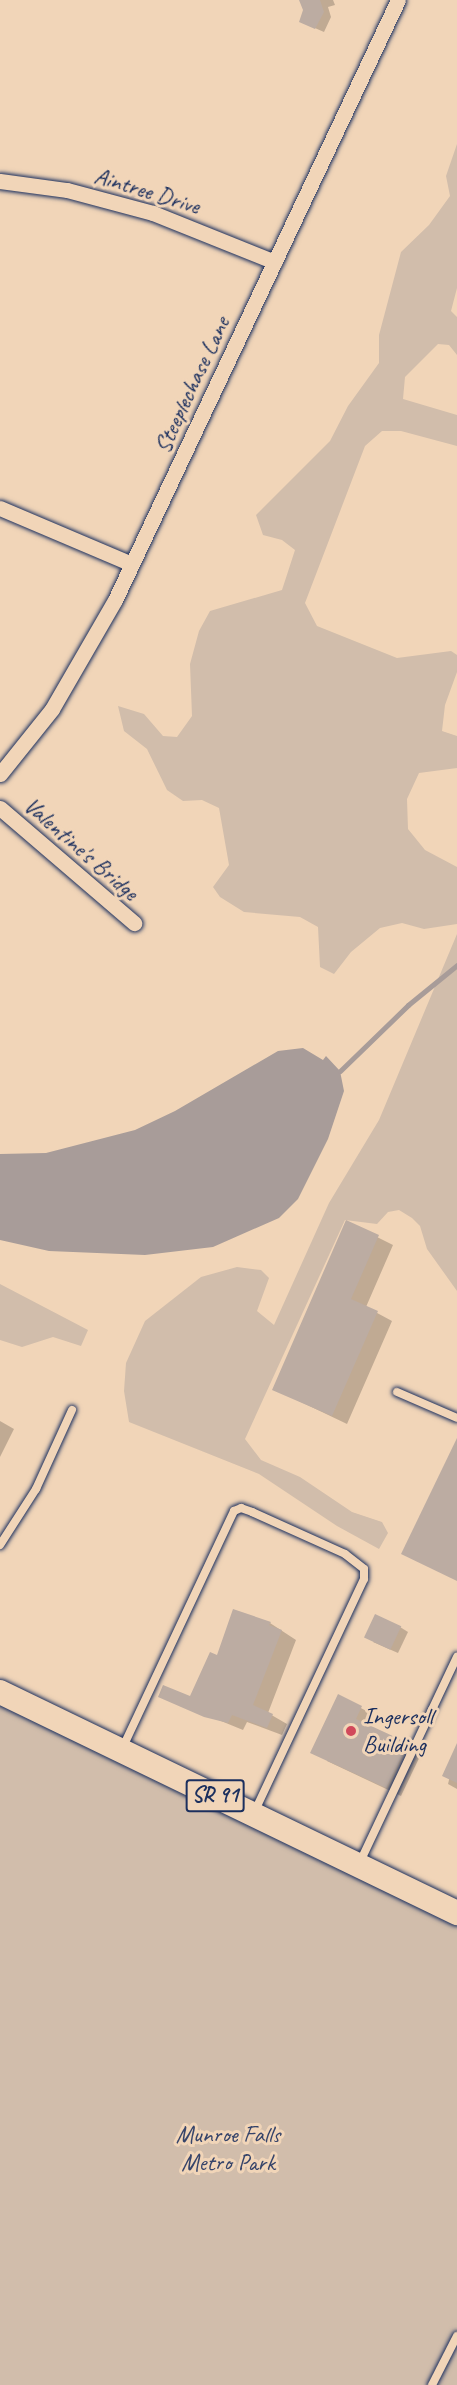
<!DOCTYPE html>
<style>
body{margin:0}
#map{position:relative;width:457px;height:2385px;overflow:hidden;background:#f1d5b8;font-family:Caveat,sans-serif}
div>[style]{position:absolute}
.green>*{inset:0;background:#d1bdab}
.water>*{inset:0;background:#a89c99}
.shadow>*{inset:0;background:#0003}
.stream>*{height:5px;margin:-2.5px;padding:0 2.5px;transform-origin:2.5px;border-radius:2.5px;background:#a89c99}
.building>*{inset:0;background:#bcaca2;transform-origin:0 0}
.roads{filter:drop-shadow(0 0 2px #1b2f5e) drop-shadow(0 0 2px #1b2f5e)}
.lane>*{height:8px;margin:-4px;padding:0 4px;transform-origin:4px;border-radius:4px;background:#f1d5b8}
.street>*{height:15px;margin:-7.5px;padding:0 7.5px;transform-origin:7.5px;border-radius:7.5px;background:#f1d5b8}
.primary>*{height:24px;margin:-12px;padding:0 12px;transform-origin:12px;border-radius:12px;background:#f1d5b8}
.dots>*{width:16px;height:16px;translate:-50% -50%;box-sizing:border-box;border:3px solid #f1d5b8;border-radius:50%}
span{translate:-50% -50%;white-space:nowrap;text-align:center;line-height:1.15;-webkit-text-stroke:6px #f1d5b8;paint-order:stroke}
.shield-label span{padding:2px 4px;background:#f1d5b8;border:2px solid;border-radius:4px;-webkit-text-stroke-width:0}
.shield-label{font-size:22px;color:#1b2f5e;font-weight:700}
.street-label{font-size:24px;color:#1b2f5e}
.poi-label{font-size:24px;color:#1b2f5e}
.left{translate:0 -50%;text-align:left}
.park-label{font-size:24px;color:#36446a}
</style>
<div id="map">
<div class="green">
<div style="clip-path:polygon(457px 144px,457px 288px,451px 311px,457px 317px,457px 355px,449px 345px,438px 344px,405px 377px,403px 399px,457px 415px,457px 446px,401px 431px,382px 431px,365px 446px,305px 603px,317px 626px,397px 658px,451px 651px,457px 655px,457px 672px,445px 705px,442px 731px,457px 736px,457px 768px,419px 773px,407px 799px,408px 829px,425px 850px,457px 867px,457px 924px,424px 929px,402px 923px,380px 928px,351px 952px,334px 974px,320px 967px,318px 927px,300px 917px,244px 912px,220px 897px,213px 887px,229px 865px,219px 808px,202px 800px,183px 801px,167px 790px,147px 749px,124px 731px,118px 706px,144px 714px,163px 736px,177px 737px,192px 716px,190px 664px,199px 631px,210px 611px,282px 590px,295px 550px,282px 540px,263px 535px,256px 515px,330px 441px,348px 406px,379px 363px,379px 335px,401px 252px,429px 225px,450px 196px,446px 176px)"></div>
<div style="clip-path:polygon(457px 934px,457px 1291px,427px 1249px,420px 1226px,412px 1218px,399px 1210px,388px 1212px,377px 1224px,345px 1220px,245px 1439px,261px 1460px,300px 1477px,352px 1512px,382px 1522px,388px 1533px,379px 1549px,337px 1526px,259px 1474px,129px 1422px,124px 1391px,126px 1363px,145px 1321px,201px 1277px,237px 1267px,261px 1270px,269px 1278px,257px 1311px,274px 1325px,329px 1203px,379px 1120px)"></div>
<div style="clip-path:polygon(0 1284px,88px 1330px,81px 1346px,53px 1337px,22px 1347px,0 1340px)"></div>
<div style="clip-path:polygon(0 1692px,457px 1913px,457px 2385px,0 2385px)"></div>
</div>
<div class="water">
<div style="clip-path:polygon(303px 1048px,323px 1060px,326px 1056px,340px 1071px,344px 1091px,328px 1139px,298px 1199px,279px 1218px,213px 1247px,145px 1255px,49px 1251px,0 1240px,0 1154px,46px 1153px,135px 1130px,175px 1111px,278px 1051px)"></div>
</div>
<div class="shadow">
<div style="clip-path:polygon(301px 0,333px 0,335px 5px,328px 7px,331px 17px,324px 32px,308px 25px)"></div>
<div style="clip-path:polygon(347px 1222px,393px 1245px,366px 1307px,392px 1321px,347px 1424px,274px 1389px)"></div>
<div style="clip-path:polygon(0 1421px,14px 1429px,0 1457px)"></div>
<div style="clip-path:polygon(270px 1623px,296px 1640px,268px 1713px,287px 1724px,282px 1735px,247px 1722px,243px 1730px,160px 1696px,191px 1698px,218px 1657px)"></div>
<div style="clip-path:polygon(400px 1627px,408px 1632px,398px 1653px,373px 1642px)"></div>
<div style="clip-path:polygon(338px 1696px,376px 1716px,371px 1727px,422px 1752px,401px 1796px,327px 1761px)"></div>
<div style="clip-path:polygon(457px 1747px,457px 1789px,448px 1784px)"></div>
</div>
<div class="stream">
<div style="left:340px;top:1071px;width:95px;rotate:-44.1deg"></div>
<div style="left:408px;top:1005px;width:63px;rotate:-39.2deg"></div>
</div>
<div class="building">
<div style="clip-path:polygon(299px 0,320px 0,324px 12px,315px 29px,299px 22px,303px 10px)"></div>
<div style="clip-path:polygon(346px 1220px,379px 1235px,351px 1299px,378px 1311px,332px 1416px,272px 1390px)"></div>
<div style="clip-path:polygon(457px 1438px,457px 1581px,401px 1554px)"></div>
<div style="clip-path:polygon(233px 1609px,271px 1622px,269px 1625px,282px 1630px,253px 1705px,273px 1714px,267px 1728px,232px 1715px,228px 1723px,204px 1717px,158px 1697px,163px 1685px,190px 1696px,210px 1652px,217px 1655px)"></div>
<div style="left:375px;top:1614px;width:29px;height:26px;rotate:25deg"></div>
<div style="clip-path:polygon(338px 1694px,362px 1706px,356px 1719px,408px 1743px,386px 1788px,310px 1753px)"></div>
<div style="clip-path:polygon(457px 1743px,457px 1783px,442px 1776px)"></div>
</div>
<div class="roads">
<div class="lane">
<div style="left:397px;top:1392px;width:65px;rotate:23.4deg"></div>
<div style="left:0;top:1545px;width:67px;rotate:-57.3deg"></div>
<div style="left:36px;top:1489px;width:87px;rotate:-65.5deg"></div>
<div style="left:122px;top:1749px;width:263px;rotate:-64.8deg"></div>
<div style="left:234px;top:1511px;width:8px;rotate:-23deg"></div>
<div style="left:241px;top:1508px;width:12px;rotate:20deg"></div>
<div style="left:252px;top:1512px;width:102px;rotate:24.3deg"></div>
<div style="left:345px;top:1554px;width:24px;rotate:38deg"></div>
<div style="left:364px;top:1569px;width:10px;rotate:90deg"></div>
<div style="left:364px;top:1579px;width:259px;rotate:115.2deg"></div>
<div style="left:360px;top:1862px;width:227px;rotate:-64.7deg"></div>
<div style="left:432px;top:2385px;width:55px;rotate:-63deg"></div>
</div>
<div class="street">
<div style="left:0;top:181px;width:68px;rotate:7.7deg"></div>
<div style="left:67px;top:190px;width:89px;rotate:15deg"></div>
<div style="left:153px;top:213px;width:131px;rotate:21.9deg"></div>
<div style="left:0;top:508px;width:143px;rotate:23deg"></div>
<div style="left:0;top:774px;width:83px;rotate:-51.3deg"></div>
<div style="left:52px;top:709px;width:126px;rotate:-60deg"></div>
<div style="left:115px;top:600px;width:663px;rotate:-64.75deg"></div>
<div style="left:0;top:808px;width:177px;rotate:40.6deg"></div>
</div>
<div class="primary">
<div style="left:0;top:1692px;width:508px;rotate:25.81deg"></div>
</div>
</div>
<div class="dots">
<div style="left:351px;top:1731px;background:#d1495b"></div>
</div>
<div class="shield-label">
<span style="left:215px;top:1796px">SR 91</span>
</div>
<div class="street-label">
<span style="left:147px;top:191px;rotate:17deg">Aintree Drive</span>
<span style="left:192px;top:385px;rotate:-65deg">Steeplechase Lane</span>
<span style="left:81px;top:849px;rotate:41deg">Valentine's Bridge</span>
</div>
<div class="poi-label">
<span class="left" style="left:363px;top:1731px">Ingersoll<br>Building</span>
</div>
<div class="park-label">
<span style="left:228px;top:2149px">Munroe Falls<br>Metro Park</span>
</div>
</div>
